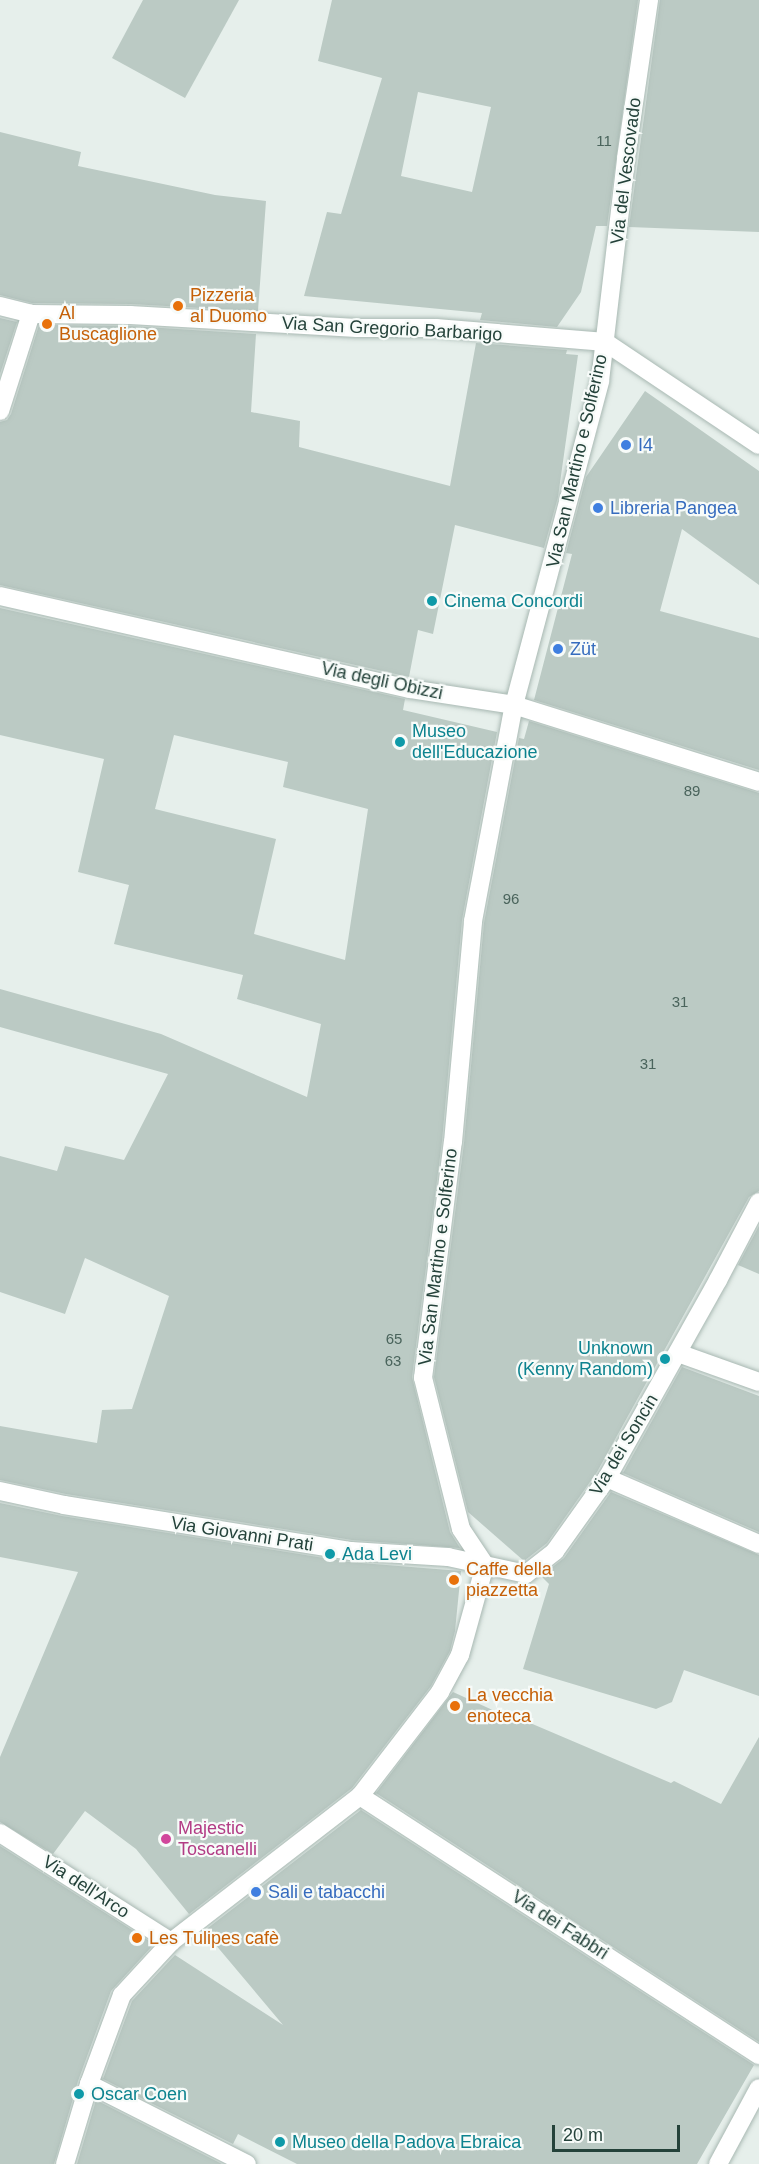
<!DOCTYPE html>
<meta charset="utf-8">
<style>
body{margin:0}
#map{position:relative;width:759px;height:2164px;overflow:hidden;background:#e6efeb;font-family:Helvetica,sans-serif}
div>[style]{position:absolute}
.building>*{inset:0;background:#bbcac4}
.roads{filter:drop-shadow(0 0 2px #a8b8b2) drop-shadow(0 0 2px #a8b8b2)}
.street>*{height:18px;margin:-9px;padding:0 9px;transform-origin:9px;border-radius:9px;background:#fff}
.dots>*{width:16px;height:16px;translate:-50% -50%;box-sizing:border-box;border:3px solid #f7fbf9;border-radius:50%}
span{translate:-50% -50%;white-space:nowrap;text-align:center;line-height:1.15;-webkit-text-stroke:4.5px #f7fbf9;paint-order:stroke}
.number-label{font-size:15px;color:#4a645c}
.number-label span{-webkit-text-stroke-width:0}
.street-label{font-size:18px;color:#24423a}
.food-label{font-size:18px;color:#c56008}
.left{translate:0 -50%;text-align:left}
.shop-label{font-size:18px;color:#366cbe}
.culture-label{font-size:18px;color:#0d838f}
.right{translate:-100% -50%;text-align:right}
.hotel-label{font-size:18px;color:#b23c85}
.scale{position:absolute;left:552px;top:2125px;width:128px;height:27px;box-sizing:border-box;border:3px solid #24423a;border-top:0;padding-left:8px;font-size:18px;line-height:21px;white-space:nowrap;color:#24423a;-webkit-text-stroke:4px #f7fbf9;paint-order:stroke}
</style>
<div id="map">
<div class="building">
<div style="clip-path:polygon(143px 0,239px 0,185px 98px,112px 58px)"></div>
<div style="clip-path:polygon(evenodd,332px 0,638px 0,607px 226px,596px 226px,581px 292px,557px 327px,480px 320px,482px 313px,304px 296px,327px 212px,341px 214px,382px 78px,318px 61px,332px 0,418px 92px,491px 107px,472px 192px,401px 176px,418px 92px)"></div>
<div style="clip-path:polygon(660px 0,759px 0,759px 232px,629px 227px)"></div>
<div style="clip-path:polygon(0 132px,81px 152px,78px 166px,215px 195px,266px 201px,258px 311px,131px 304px,32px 303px,0 295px)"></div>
<div style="clip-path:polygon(0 318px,17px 322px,0 374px)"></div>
<div style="clip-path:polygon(39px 325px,130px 326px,256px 334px,251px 412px,300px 421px,299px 447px,450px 486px,476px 343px,567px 350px,566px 354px,578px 355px,558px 497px,544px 548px,455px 525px,433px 634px,418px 630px,409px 677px,0 585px,0 422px,7px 420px,11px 414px)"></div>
<div style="clip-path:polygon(645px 391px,759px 471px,759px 585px,682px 529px,660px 611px,759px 638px,759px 770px,534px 700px,572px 554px,566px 553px,586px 477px)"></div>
<div style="clip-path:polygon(evenodd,0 608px,405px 699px,403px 710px,497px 732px,462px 920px,442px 1141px,412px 1377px,450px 1532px,460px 1548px,352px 1540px,66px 1494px,0 1480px,0 1426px,97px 1443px,102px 1410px,132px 1409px,169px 1296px,85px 1258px,65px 1314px,0 1292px,0 1156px,57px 1171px,65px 1146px,124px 1160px,168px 1074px,0 1027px,0 989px,161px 1034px,307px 1097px,321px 1024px,237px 999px,243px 975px,114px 944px,129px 885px,78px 872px,104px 759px,0 735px,0 608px,174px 735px,288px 762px,283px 787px,368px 809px,345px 960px,254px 934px,276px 839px,155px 809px,174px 735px)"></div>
<div style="clip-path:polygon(529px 721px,759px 793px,759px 1191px,749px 1197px,597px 1472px,547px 1543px,524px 1561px,468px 1512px,434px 1377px,464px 1143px,484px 923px,519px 738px,524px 739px)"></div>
<div style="clip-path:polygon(759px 1226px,759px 1274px,738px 1265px)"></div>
<div style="clip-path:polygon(682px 1367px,759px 1396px,759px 1532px,623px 1473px)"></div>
<div style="clip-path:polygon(611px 1492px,759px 1555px,759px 1696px,684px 1670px,672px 1702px,656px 1709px,523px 1669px,549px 1584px,541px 1576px,564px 1558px)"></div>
<div style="clip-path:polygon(0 1503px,62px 1516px,349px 1562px,461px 1571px,455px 1631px,450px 1651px,431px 1686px,352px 1788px,189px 1914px,136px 1849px,85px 1811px,53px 1854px,0 1822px,0 1757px,78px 1572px,0 1557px)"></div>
<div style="clip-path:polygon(453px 1692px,508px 1717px,509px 1714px,671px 1783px,674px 1781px,721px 1804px,759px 1737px,759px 2042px,376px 1793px)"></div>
<div style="clip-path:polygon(361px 1810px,754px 2065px,697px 2164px,297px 2164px,238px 2134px,233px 2144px,103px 2079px,132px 2001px,175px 1955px,283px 2025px,204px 1931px)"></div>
<div style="clip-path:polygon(0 1846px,154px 1944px,111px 1991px,78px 2081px,54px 2164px,0 2164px)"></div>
<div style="clip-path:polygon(96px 2100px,222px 2164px,77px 2164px)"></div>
</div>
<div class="roads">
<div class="street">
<div style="left:0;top:306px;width:32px;rotate:14deg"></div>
<div style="left:31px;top:314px;width:99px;rotate:0.6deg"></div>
<div style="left:130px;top:315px;width:227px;rotate:3.3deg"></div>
<div style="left:357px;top:328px;width:79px"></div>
<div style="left:436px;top:328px;width:170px;rotate:4.7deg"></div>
<div style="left:605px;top:342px;width:185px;rotate:33.8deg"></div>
<div style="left:0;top:411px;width:102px;rotate:-72.3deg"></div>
<div style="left:0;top:596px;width:420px;rotate:12.8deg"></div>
<div style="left:410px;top:689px;width:105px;rotate:8.7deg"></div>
<div style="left:514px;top:705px;width:257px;rotate:17.4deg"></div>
<div style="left:678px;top:1353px;width:86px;rotate:19.7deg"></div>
<div style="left:607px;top:1478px;width:166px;rotate:23.5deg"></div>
<div style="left:0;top:1491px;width:66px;rotate:12.3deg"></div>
<div style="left:64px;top:1505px;width:291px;rotate:9.1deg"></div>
<div style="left:351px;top:1551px;width:97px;rotate:3.5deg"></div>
<div style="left:448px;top:1557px;width:80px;rotate:12.3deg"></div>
<div style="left:526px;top:1574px;width:37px;rotate:-38deg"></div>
<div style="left:555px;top:1551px;width:90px;rotate:-54.5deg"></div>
<div style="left:607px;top:1478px;width:227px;rotate:-60.7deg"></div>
<div style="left:718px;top:1280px;width:88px;rotate:-62.3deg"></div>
<div style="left:360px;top:1796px;width:476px;rotate:33deg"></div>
<div style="left:0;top:1833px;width:203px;rotate:32.5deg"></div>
<div style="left:89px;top:2084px;width:177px;rotate:26.9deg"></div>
<div style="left:65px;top:2164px;width:84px;rotate:-73.3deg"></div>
<div style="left:89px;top:2084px;width:95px;rotate:-69.7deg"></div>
<div style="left:122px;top:1995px;width:72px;rotate:-47.2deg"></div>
<div style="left:171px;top:1942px;width:239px;rotate:-37.7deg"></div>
<div style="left:360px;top:1796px;width:131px;rotate:-52.4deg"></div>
<div style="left:440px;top:1692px;width:42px;rotate:-61.6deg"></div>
<div style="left:460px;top:1655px;width:86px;rotate:-74.5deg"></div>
<div style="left:483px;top:1572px;width:7px;rotate:-74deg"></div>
<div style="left:485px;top:1565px;width:43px;rotate:-123.7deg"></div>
<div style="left:461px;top:1529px;width:156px;rotate:-104.1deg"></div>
<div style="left:423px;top:1378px;width:238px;rotate:-82.8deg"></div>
<div style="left:453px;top:1142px;width:222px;rotate:-84.8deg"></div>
<div style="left:473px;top:921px;width:220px;rotate:-79.3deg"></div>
<div style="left:514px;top:705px;width:335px;rotate:-75.1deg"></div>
<div style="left:600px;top:381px;width:225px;rotate:-83.3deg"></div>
<div style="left:626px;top:158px;width:160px;rotate:-81.7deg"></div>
<div style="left:718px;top:2164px;width:86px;rotate:-61.7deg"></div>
</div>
</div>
<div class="dots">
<div style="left:178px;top:306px;background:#e8710a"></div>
<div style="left:47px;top:324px;background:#e8710a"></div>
<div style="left:626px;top:445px;background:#3f7fe0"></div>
<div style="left:598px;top:508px;background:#3f7fe0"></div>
<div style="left:432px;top:601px;background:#0f9aa8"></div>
<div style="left:558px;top:649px;background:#3f7fe0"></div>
<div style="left:400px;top:742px;background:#0f9aa8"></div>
<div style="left:665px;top:1359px;background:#0f9aa8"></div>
<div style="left:330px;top:1554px;background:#0f9aa8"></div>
<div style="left:454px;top:1580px;background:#e8710a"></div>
<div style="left:455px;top:1706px;background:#e8710a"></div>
<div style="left:166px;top:1839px;background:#d1479c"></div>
<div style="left:256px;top:1892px;background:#3f7fe0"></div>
<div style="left:137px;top:1938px;background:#e8710a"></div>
<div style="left:79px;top:2094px;background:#0f9aa8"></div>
<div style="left:280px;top:2142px;background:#0f9aa8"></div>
</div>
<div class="number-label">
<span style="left:604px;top:141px">11</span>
<span style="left:692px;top:791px">89</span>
<span style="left:511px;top:899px">96</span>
<span style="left:680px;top:1002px">31</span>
<span style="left:648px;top:1064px">31</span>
<span style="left:394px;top:1339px">65</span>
<span style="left:393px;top:1361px">63</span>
</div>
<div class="street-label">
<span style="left:626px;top:171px;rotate:-83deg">Via del Vescovado</span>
<span style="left:392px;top:329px;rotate:3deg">Via San Gregorio Barbarigo</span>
<span style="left:577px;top:461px;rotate:-77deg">Via San Martino e Solferino</span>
<span style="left:382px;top:681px;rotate:12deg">Via degli Obizzi</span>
<span style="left:438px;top:1257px;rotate:-83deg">Via San Martino e Solferino</span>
<span style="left:624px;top:1445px;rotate:-59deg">Via dei Soncin</span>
<span style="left:242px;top:1534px;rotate:9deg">Via Giovanni Prati</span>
<span style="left:86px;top:1887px;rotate:33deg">Via dell'Arco</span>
<span style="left:560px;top:1925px;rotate:33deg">Via dei Fabbri</span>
</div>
<div class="food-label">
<span class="left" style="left:190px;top:306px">Pizzeria<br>al Duomo</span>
<span class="left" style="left:59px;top:324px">Al<br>Buscaglione</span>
<span class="left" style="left:466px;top:1580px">Caffe della<br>piazzetta</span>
<span class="left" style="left:467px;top:1706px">La vecchia<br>enoteca</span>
<span class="left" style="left:149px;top:1938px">Les Tulipes cafè</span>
</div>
<div class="shop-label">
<span class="left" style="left:638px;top:445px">I4</span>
<span class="left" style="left:610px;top:508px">Libreria Pangea</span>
<span class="left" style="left:570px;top:649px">Züt</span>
<span class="left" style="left:268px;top:1892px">Sali e tabacchi</span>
</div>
<div class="culture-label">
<span class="left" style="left:444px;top:601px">Cinema Concordi</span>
<span class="left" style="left:412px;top:742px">Museo<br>dell'Educazione</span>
<span class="right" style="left:653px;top:1359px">Unknown<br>(Kenny Random)</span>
<span class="left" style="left:342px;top:1554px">Ada Levi</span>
<span class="left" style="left:91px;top:2094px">Oscar Coen</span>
<span class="left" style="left:292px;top:2142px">Museo della Padova Ebraica</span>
</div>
<div class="hotel-label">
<span class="left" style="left:178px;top:1839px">Majestic<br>Toscanelli</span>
</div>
<div class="scale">20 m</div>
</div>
